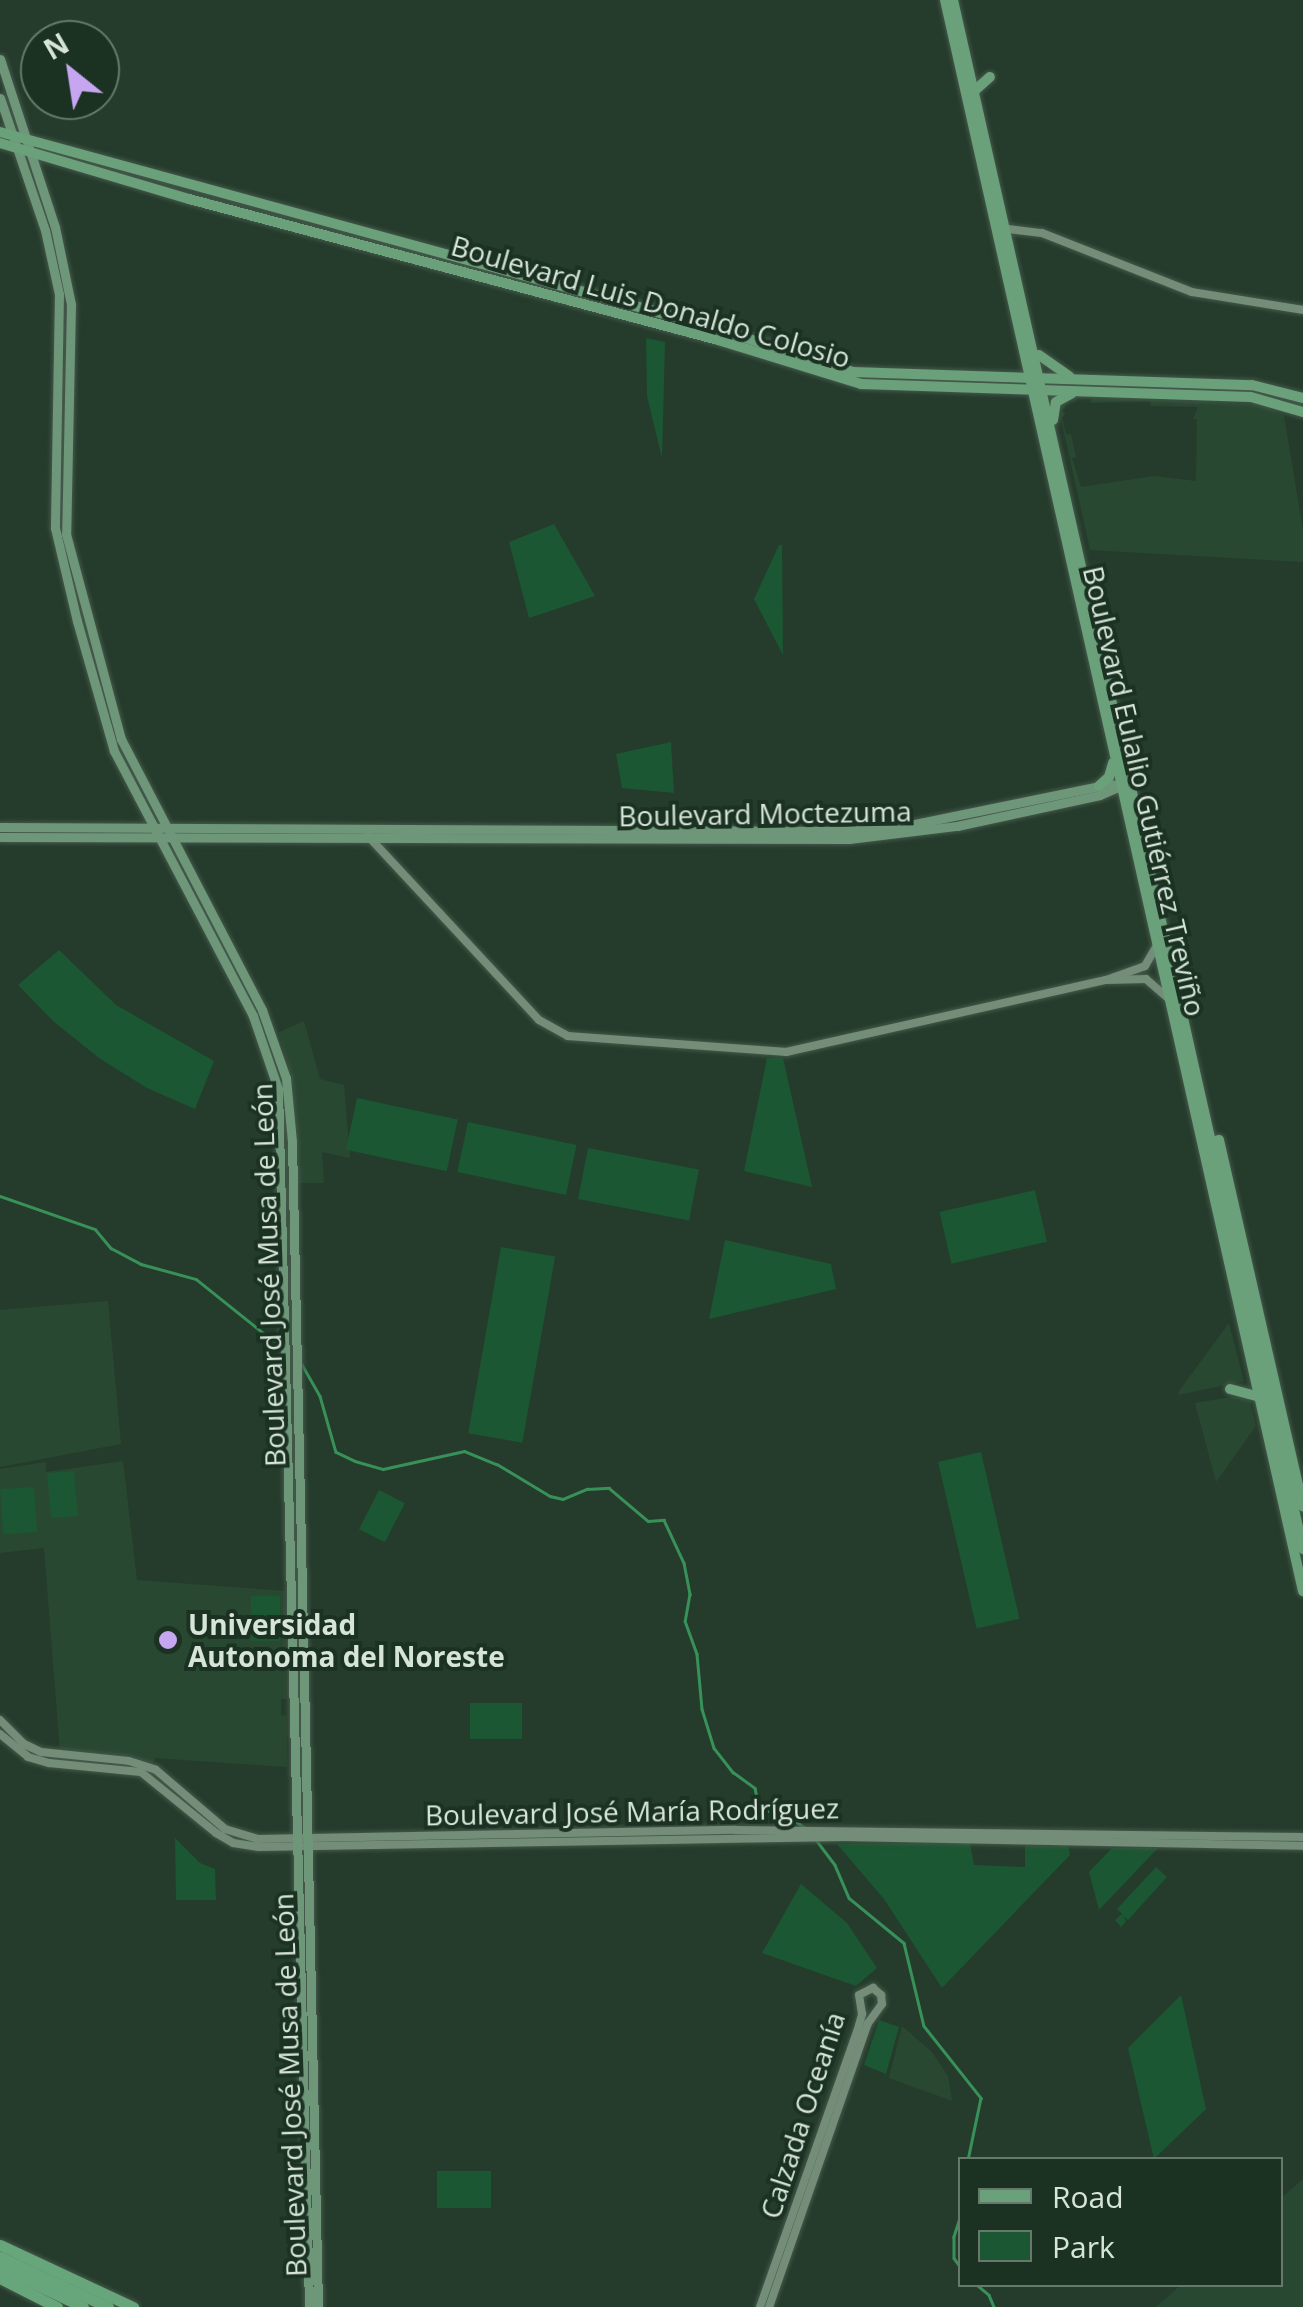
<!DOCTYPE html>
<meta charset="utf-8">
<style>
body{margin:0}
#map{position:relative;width:1303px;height:2307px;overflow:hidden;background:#253c2c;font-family:"Open Sans",sans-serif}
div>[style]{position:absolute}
.built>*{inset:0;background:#294832}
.green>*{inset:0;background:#1b5732;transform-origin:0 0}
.stream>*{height:2.5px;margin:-1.25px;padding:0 1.25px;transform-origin:1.25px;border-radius:1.25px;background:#389159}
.roads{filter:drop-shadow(0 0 2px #45594b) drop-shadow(0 0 2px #45594b)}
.tertiary>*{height:8px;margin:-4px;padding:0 4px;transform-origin:4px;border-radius:4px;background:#738d79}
.secondary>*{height:9px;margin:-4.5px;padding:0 4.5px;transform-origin:4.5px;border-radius:4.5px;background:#6e977a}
.primary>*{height:10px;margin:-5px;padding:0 5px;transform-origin:5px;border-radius:5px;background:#6aa07a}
.trunk>*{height:11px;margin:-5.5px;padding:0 5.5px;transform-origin:5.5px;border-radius:5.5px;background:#67a67a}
.dots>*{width:28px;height:28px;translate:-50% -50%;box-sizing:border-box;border:5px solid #1b3222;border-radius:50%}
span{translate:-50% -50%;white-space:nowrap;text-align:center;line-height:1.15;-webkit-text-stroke:8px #1b3222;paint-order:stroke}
.street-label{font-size:28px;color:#d6e4d9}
.poi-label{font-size:28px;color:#d6e4d9;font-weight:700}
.left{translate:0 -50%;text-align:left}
.legend{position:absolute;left:958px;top:2157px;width:325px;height:130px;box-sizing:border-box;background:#1b3222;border:2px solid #66796b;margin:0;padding:12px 18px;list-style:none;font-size:30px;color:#d6e4d9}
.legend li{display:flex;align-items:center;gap:20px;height:50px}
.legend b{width:50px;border:2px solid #66796b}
.north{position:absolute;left:20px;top:20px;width:100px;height:100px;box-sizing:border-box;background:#1b3222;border:2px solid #66796b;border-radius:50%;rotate:330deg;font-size:28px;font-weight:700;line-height:40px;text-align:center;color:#d6e4d9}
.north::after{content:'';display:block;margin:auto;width:35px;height:45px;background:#c6a6f0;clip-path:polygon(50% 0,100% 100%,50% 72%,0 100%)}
</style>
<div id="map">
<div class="built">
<div style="clip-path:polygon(evenodd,1079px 396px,1266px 405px,1284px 416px,1303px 530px,1303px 562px,1090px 550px,1061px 419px,1062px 402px,1079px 396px,1072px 398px,1074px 403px,1078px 398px,1091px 398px,1091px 403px,1150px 401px,1151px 406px,1198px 407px,1193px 419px,1197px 419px,1196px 481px,1154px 476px,1081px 487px,1072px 458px,1076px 457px,1071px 434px,1066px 434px,1062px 418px,1066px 413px,1061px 412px,1072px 398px)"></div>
<div style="clip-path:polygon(304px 1021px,320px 1079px,344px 1085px,350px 1158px,322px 1152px,324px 1183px,297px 1183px,293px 1084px,279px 1032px)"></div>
<div style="clip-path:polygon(108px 1301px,121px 1444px,0 1467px,0 1310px)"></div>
<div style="clip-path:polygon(1229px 1323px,1244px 1381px,1178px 1395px,1179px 1391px)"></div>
<div style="clip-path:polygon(1248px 1394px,1256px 1426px,1216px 1482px,1195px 1403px)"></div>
<div style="clip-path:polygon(123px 1461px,137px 1580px,285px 1591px,286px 1699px,281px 1699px,281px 1715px,286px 1716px,287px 1767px,155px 1758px,153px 1764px,60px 1752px,44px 1548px,0 1553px,0 1469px,46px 1462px,46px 1472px)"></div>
<div style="clip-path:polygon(902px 2026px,932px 2052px,948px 2076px,952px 2101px,889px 2078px)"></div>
<div style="clip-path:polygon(1303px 2179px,1303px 2307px,1156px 2307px,1181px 2285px,1280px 2284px,1281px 2198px)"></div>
</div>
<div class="green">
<div style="clip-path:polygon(646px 338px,665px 342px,662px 458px,647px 396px)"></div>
<div style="clip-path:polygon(554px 524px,595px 596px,529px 618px,509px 542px)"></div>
<div style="clip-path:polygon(779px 545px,782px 545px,783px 655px,754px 599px)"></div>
<div style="clip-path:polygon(671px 742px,674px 793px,622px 788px,616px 754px)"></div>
<div style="clip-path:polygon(59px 950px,116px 1005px,214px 1061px,195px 1109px,147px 1088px,99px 1058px,53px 1021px,18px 985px)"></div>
<div style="clip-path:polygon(767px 1058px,783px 1058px,812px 1187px,744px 1171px)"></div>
<div style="left:357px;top:1098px;width:103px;height:53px;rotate:12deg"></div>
<div style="left:468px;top:1122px;width:111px;height:51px;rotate:12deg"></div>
<div style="left:588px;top:1148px;width:113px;height:52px;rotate:11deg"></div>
<div style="left:1035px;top:1190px;width:53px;height:98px;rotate:77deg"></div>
<div style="clip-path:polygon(725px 1240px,831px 1264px,836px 1289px,709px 1319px)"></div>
<div style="left:501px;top:1247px;width:55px;height:189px;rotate:10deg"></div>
<div style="left:981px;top:1452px;width:171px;height:44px;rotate:77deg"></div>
<div style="left:74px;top:1471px;width:45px;height:27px;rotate:85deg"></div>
<div style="left:34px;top:1487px;width:45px;height:34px;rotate:86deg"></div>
<div style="left:379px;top:1490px;width:29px;height:44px;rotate:27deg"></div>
<div style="left:251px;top:1596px;width:29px;height:45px"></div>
<div style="left:522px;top:1703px;width:36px;height:52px;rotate:90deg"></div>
<div style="clip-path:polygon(175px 1838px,200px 1863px,215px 1869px,216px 1900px,176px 1900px)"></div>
<div style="clip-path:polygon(970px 1843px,974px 1865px,1025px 1867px,1025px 1846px,1068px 1846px,1070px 1855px,942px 1988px,884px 1899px,837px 1844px)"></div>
<div style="clip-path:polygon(1112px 1848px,1158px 1848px,1099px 1910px,1089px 1872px)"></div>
<div style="clip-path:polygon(1156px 1867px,1167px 1877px,1128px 1920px,1123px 1916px,1126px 1921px,1121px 1927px,1115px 1920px,1122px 1914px,1117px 1909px)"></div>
<div style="clip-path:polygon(801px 1884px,847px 1923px,877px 1968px,856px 1986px,762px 1953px)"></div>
<div style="clip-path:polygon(1181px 1995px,1206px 2109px,1154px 2159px,1128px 2048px)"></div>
<div style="clip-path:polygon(879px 2020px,899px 2027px,886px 2074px,864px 2065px)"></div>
<div style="left:491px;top:2171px;width:37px;height:54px;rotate:90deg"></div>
</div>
<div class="stream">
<div style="left:0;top:1196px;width:101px;rotate:19.2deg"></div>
<div style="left:95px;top:1229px;width:25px;rotate:50deg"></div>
<div style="left:111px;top:1248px;width:34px;rotate:28deg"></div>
<div style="left:141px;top:1264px;width:57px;rotate:15.3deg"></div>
<div style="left:196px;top:1279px;width:109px;rotate:38.7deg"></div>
<div style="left:300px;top:1361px;width:40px;rotate:60.3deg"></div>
<div style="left:320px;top:1396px;width:58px;rotate:74.1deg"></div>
<div style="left:336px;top:1452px;width:21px;rotate:25deg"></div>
<div style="left:355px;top:1461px;width:29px;rotate:16deg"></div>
<div style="left:383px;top:1469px;width:83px;rotate:-12.5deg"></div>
<div style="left:464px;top:1451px;width:35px;rotate:22deg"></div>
<div style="left:497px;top:1464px;width:62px;rotate:31.1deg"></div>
<div style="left:550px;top:1496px;width:13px;rotate:13deg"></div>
<div style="left:563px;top:1499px;width:26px;rotate:-23deg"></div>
<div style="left:587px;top:1489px;width:22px;rotate:-3deg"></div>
<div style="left:609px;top:1488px;width:51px;rotate:40.2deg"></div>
<div style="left:648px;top:1521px;width:16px;rotate:-4deg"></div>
<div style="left:664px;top:1520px;width:47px;rotate:65.1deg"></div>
<div style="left:684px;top:1563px;width:32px;rotate:79deg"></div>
<div style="left:690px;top:1594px;width:27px;rotate:100deg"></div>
<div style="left:685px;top:1621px;width:35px;rotate:70deg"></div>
<div style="left:697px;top:1654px;width:55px;rotate:84.8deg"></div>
<div style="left:702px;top:1709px;width:41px;rotate:72.9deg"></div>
<div style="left:714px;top:1748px;width:31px;rotate:52deg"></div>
<div style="left:733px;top:1772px;width:27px;rotate:36deg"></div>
<div style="left:755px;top:1788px;width:20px;rotate:79deg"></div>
<div style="left:759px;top:1808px;width:32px;rotate:16deg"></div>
<div style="left:790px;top:1817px;width:19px;rotate:36deg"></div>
<div style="left:817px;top:1841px;width:30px;rotate:53deg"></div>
<div style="left:835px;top:1865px;width:36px;rotate:67deg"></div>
<div style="left:849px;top:1898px;width:71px;rotate:39.3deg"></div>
<div style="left:904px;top:1943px;width:85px;rotate:76.5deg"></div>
<div style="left:924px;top:2026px;width:92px;rotate:51.6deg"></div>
<div style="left:981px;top:2098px;width:63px;rotate:101.8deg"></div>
<div style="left:961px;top:2215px;width:23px;rotate:108deg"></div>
<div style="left:954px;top:2237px;width:21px;rotate:90deg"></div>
<div style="left:954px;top:2258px;width:12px;rotate:55deg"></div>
<div style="left:976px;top:2284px;width:17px;rotate:40deg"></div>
<div style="left:989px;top:2295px;width:13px;rotate:67deg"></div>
</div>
<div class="roads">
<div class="tertiary">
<div style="left:1008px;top:229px;width:34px;rotate:7deg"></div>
<div style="left:1042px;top:233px;width:161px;rotate:21.5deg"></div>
<div style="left:1192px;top:292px;width:112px;rotate:9.2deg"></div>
<div style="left:368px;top:836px;width:251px;rotate:47.1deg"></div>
<div style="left:539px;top:1020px;width:33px;rotate:29deg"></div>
<div style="left:568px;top:1036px;width:219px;rotate:4.2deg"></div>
<div style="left:786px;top:1052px;width:328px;rotate:-12.7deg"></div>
<div style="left:1106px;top:980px;width:41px;rotate:-19.7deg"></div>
<div style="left:1145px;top:966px;width:22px;rotate:-60deg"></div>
<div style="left:1106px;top:980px;width:40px;rotate:-1.4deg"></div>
<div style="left:1146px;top:979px;width:29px;rotate:41deg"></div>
<div style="left:0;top:1720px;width:34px;rotate:45deg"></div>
<div style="left:24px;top:1744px;width:19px;rotate:25deg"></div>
<div style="left:41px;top:1752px;width:88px;rotate:5.8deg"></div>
<div style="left:129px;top:1761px;width:28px;rotate:18deg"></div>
<div style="left:156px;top:1770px;width:91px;rotate:40.5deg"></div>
<div style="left:225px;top:1829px;width:34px;rotate:17deg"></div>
<div style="left:257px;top:1839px;width:478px;rotate:-1.1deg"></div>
<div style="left:735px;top:1830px;width:568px;rotate:0.71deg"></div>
<div style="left:0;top:1734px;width:36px;rotate:39deg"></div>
<div style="left:28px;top:1757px;width:22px;rotate:16deg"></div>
<div style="left:49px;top:1763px;width:92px;rotate:5.6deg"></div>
<div style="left:141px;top:1772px;width:97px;rotate:39.1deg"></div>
<div style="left:216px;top:1833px;width:20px;rotate:30deg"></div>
<div style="left:233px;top:1843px;width:26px;rotate:9deg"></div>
<div style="left:259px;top:1847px;width:586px;rotate:-0.98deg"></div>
<div style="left:845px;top:1837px;width:458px;rotate:1.1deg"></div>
<div style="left:760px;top:2307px;width:292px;rotate:-70.6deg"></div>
<div style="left:857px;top:2032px;width:19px;rotate:-74deg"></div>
<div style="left:862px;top:2014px;width:19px;rotate:-99deg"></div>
<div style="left:859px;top:1995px;width:16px;rotate:-27deg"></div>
<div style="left:873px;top:1988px;width:11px;rotate:41deg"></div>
<div style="left:881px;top:1995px;width:9px;rotate:84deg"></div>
<div style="left:882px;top:2004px;width:24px;rotate:126deg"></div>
<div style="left:868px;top:2023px;width:301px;rotate:109.2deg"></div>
</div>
<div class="secondary">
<div style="left:0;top:59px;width:177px;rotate:71.9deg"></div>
<div style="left:55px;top:227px;width:79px;rotate:78.3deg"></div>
<div style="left:71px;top:304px;width:230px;rotate:91.2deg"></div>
<div style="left:66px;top:534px;width:212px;rotate:75deg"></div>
<div style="left:121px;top:739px;width:305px;rotate:62.5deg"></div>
<div style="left:262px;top:1010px;width:72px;rotate:70.6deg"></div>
<div style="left:286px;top:1078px;width:64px;rotate:84.6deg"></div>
<div style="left:292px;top:1142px;width:1165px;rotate:88.72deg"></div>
<div style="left:0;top:98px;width:139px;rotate:71.2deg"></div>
<div style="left:45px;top:230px;width:66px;rotate:77.7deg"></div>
<div style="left:59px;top:294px;width:234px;rotate:91deg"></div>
<div style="left:55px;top:528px;width:96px;rotate:76.7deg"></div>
<div style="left:77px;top:621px;width:135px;rotate:74.1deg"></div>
<div style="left:114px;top:751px;width:299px;rotate:62.3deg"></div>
<div style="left:253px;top:1016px;width:77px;rotate:71.1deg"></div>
<div style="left:278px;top:1089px;width:1218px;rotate:88.54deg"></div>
<div style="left:0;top:827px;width:845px;rotate:0.27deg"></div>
<div style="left:845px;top:831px;width:60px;rotate:-4.8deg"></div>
<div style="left:905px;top:826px;width:209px;rotate:-11.6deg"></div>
<div style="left:1110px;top:784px;width:10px;rotate:11deg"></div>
<div style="left:0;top:837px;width:849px;rotate:0.13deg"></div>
<div style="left:849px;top:839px;width:109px;rotate:-6.9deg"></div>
<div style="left:957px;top:826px;width:146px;rotate:-12.2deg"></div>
<div style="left:1100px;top:795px;width:22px;rotate:-24deg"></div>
</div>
<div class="primary">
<div style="left:945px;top:0;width:1631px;rotate:77.32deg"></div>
<div style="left:953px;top:0;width:1588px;rotate:77.27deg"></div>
<div style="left:972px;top:93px;width:24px;rotate:-42deg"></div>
<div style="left:0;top:132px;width:734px;rotate:15.32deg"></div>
<div style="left:708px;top:326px;width:152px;rotate:17.6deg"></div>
<div style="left:853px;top:372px;width:399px;rotate:1.9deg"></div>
<div style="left:1252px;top:385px;width:53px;rotate:14.3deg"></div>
<div style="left:0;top:143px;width:197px;rotate:16.5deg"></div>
<div style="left:189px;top:199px;width:547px;rotate:14.92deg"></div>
<div style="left:718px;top:340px;width:150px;rotate:17.1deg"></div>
<div style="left:861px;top:384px;width:390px;rotate:1.9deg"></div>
<div style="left:1251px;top:397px;width:54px;rotate:16.1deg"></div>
<div style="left:1039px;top:355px;width:37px;rotate:35deg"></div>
<div style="left:1053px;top:420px;width:18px;rotate:-81deg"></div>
<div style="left:1056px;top:402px;width:18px;rotate:-29deg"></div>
<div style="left:1099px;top:786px;width:13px;rotate:-42deg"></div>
<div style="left:1109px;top:777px;width:15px;rotate:-74deg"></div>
<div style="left:1211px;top:1142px;width:8px;rotate:-14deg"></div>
<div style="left:1219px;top:1140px;width:376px;rotate:77.1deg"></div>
<div style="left:1230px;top:1389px;width:30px;rotate:15deg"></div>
</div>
<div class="trunk">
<div style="left:0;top:2245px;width:147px;rotate:25deg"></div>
<div style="left:0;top:2257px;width:119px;rotate:24.8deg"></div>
<div style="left:0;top:2267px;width:92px;rotate:25.7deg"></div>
<div style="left:0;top:2278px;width:64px;rotate:27deg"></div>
</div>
</div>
<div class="dots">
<div style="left:168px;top:1640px;background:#c6a6f0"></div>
</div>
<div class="street-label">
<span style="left:651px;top:301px;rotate:16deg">Boulevard Luis Donaldo Colosio</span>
<span style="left:1145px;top:791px;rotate:77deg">Boulevard Eulalio Gutiérrez Treviño</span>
<span style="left:765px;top:813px;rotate:-1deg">Boulevard Moctezuma</span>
<span style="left:268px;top:1275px;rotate:-92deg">Boulevard José Musa de León</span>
<span style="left:632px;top:1811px;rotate:-1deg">Boulevard José María Rodríguez</span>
<span style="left:289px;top:2085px;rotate:-92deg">Boulevard José Musa de León</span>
<span style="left:802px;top:2115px;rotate:-72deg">Calzada Oceanía</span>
</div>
<div class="poi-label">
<span class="left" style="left:188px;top:1640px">Universidad<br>Autonoma del Noreste</span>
</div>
<ul class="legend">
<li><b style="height:12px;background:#6aa07a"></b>Road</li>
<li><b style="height:28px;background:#1b5732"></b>Park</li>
</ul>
<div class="north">N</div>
</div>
